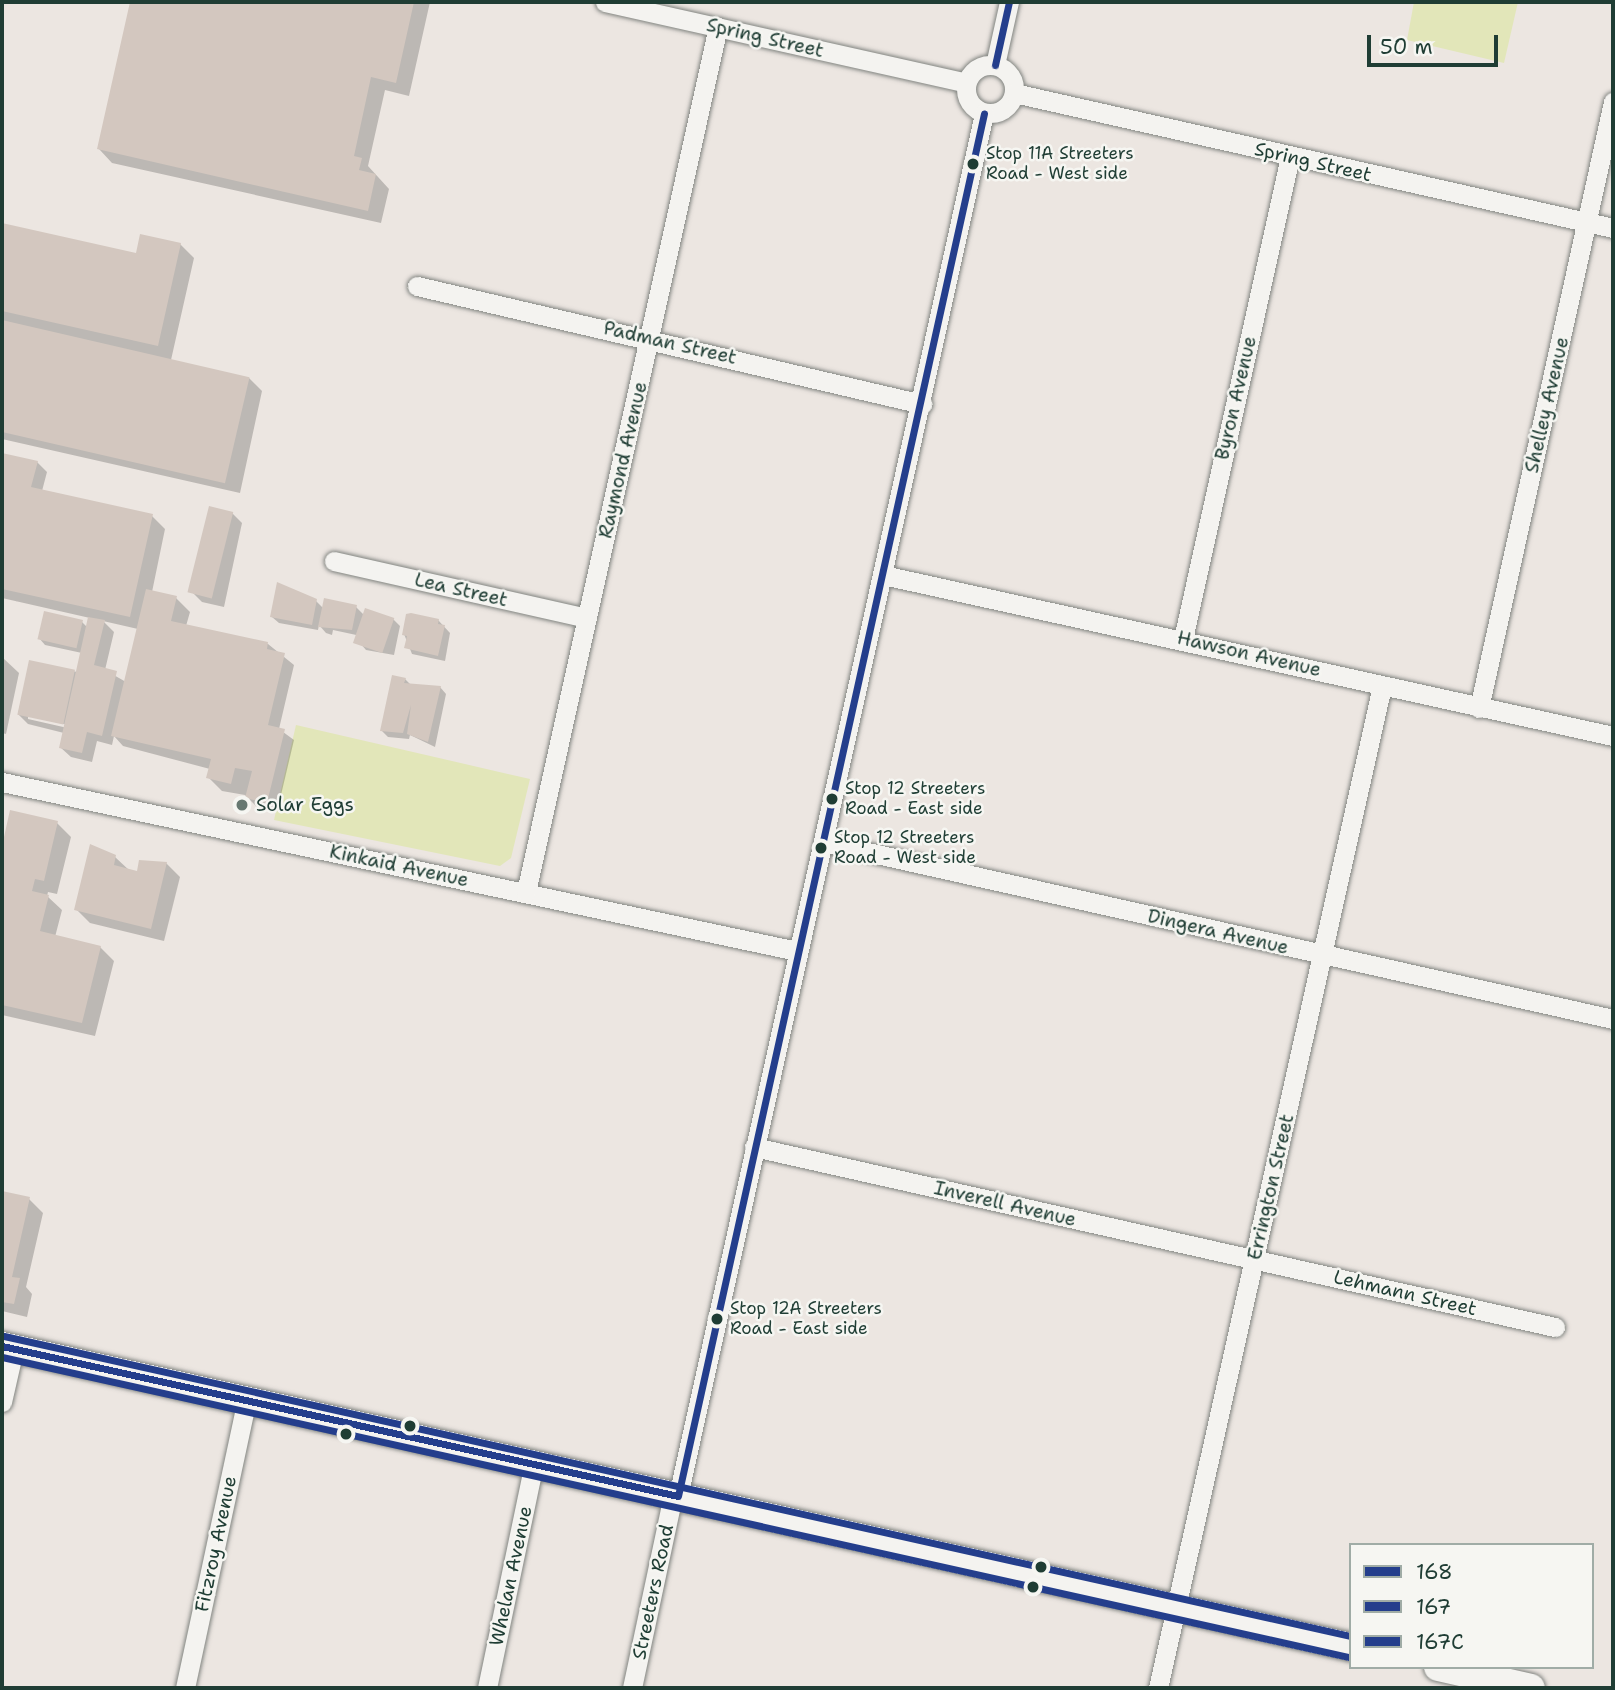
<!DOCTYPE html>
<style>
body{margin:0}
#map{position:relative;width:1615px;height:1690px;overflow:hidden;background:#ece6e1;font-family:"Shantell Sans",sans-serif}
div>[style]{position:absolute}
.green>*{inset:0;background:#e2e6b9}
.shadow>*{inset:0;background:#0003}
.building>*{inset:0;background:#d3c7bf;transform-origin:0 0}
.roads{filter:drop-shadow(0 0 2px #818480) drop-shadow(0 0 2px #818480)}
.street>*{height:19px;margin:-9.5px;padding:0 9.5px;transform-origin:9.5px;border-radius:9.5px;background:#f4f3f0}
.street>.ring{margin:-9.5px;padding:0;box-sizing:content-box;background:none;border:19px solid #f4f3f0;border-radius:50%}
.secondary>*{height:28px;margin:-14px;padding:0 14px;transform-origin:14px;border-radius:14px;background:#f4f3f0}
.bus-1>*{height:7px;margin:-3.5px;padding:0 3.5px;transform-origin:3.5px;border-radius:3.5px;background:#243e8c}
.bus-2>*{height:7px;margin:-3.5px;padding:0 3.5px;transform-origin:3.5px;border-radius:3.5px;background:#243e8c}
.bus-3>*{height:7px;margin:-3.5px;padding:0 3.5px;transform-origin:3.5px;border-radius:3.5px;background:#243e8c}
.dots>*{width:19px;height:19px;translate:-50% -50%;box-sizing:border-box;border:4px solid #f6f6f2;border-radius:50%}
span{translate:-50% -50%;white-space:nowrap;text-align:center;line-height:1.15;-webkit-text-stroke:5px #f6f6f2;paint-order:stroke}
.bus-label{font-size:17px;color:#1f3d34}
.left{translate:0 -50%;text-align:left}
.street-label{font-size:19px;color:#1f3d34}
.poi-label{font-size:19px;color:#1f3d34}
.frame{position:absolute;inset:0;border:4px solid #1f3d34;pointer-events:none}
.legend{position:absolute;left:1349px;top:1543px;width:245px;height:126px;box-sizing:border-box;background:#f6f6f2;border:2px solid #a0aca6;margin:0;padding:9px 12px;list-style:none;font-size:21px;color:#1f3d34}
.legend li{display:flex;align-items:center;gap:14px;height:35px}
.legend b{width:35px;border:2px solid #a0aca6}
.scale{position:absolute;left:1367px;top:35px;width:131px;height:32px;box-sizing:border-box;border:4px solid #1f3d34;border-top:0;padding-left:9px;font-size:21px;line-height:24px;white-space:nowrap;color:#1f3d34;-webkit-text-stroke:5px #f6f6f2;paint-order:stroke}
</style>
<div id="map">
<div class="green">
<div style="clip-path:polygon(1414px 2px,1518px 2px,1504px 63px,1407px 40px)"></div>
<div style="clip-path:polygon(296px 725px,530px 779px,511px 858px,500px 866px,274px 820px)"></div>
</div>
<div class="shadow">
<div style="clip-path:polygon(132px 2px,430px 2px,409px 96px,385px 90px,368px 166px,389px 189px,381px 223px,112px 163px,99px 149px)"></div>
<div style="clip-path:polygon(4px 225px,137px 255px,180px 244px,194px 258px,171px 360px,249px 378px,262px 391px,240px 493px,2px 439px)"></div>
<div style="clip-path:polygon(evenodd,2px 454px,37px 462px,47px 472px,42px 491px,152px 516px,165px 529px,152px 592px,176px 598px,190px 612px,186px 626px,268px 644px,294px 665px,279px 729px,294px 740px,277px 812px,257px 807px,245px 795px,222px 791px,208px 777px,210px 769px,123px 746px,114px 736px,112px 745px,97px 741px,92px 762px,71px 757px,60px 747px,64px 733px,28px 724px,18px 714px,30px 662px,77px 672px,82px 653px,45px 645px,39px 638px,82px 622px,88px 628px,90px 618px,2px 598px,2px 454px,103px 621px,138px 629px,126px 682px,105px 670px,114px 632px,103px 621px,2px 454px,28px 716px,73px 726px,72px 729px,28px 719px,28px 716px)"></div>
<div style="clip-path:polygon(232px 513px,242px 523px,224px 607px,202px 602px,192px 592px)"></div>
<div style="clip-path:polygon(316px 601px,324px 609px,356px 607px,365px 616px,393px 619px,400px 626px,394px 655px,366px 650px,360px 643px,361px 636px,333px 630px,332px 635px,326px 633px,319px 625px,318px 630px,279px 623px,272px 617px)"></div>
<div style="clip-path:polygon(438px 620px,450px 633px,445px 661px,412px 654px,404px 634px)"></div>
<div style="clip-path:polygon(2px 657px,19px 673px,6px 734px,2px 733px)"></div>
<div style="clip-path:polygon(405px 679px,411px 685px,440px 687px,446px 694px,435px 747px,410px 735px,409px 739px,388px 737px,382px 731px)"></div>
<div style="clip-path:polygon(12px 812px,57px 823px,71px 837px,57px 894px,48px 892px,47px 896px,62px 910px,55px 937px,100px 947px,114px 961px,95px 1036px,2px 1015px,2px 854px)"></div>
<div style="clip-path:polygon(115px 857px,130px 871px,138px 873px,166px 863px,180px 877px,164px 941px,90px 923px,76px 909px)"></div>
<div style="clip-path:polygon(2px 1182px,3px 1193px,29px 1199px,43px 1213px,26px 1287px,32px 1294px,27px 1317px,2px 1311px)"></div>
</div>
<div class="building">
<div style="clip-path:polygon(130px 2px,414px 2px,396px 83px,371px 77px,354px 156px,362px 158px,359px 170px,376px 174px,368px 211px,97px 149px)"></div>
<div style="clip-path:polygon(2px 223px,136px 253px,140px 234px,181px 243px,158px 346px,2px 311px)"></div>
<div style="left:2px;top:320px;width:254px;height:109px;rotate:13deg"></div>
<div style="clip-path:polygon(2px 453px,38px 461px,31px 487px,153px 514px,130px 617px,2px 589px)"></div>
<div style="left:209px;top:506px;width:25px;height:89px;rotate:14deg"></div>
<div style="clip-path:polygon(277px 582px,317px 599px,312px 625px,270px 617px)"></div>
<div style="clip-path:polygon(146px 589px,177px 596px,171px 621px,268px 642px,267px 649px,285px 653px,268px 725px,285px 729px,267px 803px,245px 798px,252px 771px,235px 768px,231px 784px,206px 778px,211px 759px,111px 736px)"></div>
<div style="clip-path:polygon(324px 598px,357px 605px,352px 630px,318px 627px)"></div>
<div style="left:365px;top:608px;width:31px;height:37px;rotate:19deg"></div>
<div style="left:44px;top:611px;width:40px;height:29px;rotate:13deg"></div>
<div style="clip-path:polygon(411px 613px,439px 619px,438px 624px,445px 625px,438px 656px,404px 648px,407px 636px,402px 635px,406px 614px)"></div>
<div style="clip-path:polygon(88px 617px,105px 620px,94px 665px,117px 671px,102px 736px,87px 732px,82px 753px,59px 748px)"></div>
<div style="left:29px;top:660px;width:47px;height:56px;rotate:12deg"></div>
<div style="clip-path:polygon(392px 675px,406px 678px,404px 683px,441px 686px,428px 742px,407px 734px,411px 705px,403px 733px,380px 731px)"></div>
<div style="clip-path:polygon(10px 810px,58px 821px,44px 881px,35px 879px,32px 891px,49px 895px,40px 931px,101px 946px,82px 1023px,2px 1005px,2px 846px)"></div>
<div style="clip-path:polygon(90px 844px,116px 855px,114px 865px,137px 871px,139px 860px,167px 862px,151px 929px,74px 910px)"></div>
<div style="clip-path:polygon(2px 1191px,30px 1197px,12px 1277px,20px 1278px,14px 1304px,2px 1302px)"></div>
</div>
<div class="roads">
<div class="street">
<div style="left:605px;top:2px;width:370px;rotate:12.6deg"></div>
<div class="ring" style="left:966px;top:65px;width:29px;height:29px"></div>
<div style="left:995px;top:65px;width:65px;rotate:-77.5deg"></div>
<div style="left:1014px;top:93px;width:614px;rotate:12.7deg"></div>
<div style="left:417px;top:286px;width:519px;rotate:13.15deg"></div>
<div style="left:334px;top:561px;width:259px;rotate:12.7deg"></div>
<div style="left:883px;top:575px;width:748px;rotate:12.44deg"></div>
<div style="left:1183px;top:639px;width:494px;rotate:-77.5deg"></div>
<div style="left:1479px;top:708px;width:621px;rotate:-77.53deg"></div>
<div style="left:2px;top:782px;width:813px;rotate:12deg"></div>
<div style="left:823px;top:842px;width:810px;rotate:12.63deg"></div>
<div style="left:526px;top:892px;width:886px;rotate:-77.49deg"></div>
<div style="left:754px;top:1147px;width:821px;rotate:12.67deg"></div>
<div style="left:2px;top:1402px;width:54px;rotate:-77.2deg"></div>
<div style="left:678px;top:1496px;width:1416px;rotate:-77.52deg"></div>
<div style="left:185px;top:1688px;width:295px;rotate:-77.9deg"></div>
<div style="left:487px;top:1688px;width:229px;rotate:-78.2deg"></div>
<div style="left:632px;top:1688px;width:197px;rotate:-78deg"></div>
<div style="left:1158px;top:1688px;width:1027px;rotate:-77.4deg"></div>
</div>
<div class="secondary">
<div style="left:2px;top:1346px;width:1382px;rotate:12.58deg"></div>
<div style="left:1438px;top:1667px;width:95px;rotate:12.7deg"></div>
</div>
</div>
<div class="bus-1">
<div style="left:995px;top:65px;width:65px;rotate:-77.5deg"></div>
<div style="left:2px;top:1346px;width:692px;rotate:12.51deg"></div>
<div style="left:678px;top:1496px;width:1416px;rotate:-77.52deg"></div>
</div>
<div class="bus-2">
<div style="left:2px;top:1357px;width:1380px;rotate:12.56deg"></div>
</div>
<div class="bus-3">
<div style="left:4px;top:1336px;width:1380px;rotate:12.56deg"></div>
</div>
<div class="dots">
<div style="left:973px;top:164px;background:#1f3d34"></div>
<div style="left:832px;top:799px;background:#1f3d34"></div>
<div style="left:242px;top:805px;background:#677871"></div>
<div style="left:821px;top:848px;background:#1f3d34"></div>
<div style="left:717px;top:1319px;background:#1f3d34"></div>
<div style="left:410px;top:1426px;background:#1f3d34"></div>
<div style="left:346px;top:1434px;background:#1f3d34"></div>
<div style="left:1041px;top:1567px;background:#1f3d34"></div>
<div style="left:1033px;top:1587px;background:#1f3d34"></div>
</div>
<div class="bus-label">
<span class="left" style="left:986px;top:164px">Stop 11A Streeters<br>Road - West side</span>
<span class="left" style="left:845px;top:799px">Stop 12 Streeters<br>Road - East side</span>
<span class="left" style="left:834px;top:848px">Stop 12 Streeters<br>Road - West side</span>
<span class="left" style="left:730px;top:1319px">Stop 12A Streeters<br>Road - East side</span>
</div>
<div class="street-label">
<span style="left:765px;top:38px;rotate:13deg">Spring Street</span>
<span style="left:1313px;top:162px;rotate:13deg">Spring Street</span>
<span style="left:670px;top:343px;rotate:13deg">Padman Street</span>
<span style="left:1236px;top:398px;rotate:-77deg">Byron Avenue</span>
<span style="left:1547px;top:405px;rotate:-77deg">Shelley Avenue</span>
<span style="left:623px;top:460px;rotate:-77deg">Raymond Avenue</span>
<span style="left:461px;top:590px;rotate:13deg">Lea Street</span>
<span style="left:1249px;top:654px;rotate:13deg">Hawson Avenue</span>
<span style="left:399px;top:866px;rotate:12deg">Kinkaid Avenue</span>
<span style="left:1218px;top:932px;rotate:13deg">Dingera Avenue</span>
<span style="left:1271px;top:1187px;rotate:-77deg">Errington Street</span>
<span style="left:1005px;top:1204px;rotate:13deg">Inverell Avenue</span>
<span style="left:1405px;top:1293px;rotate:13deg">Lehmann Street</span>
<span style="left:216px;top:1544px;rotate:-78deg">Fitzroy Avenue</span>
<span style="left:511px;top:1576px;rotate:-78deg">Whelan Avenue</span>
<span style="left:653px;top:1592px;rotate:-78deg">Streeters Road</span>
</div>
<div class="poi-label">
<span class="left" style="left:256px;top:805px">Solar Eggs</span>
</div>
<div class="frame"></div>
<ul class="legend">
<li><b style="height:9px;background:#243e8c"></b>168</li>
<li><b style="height:9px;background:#243e8c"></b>167</li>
<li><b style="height:9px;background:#243e8c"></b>167C</li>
</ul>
<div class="scale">50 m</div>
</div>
